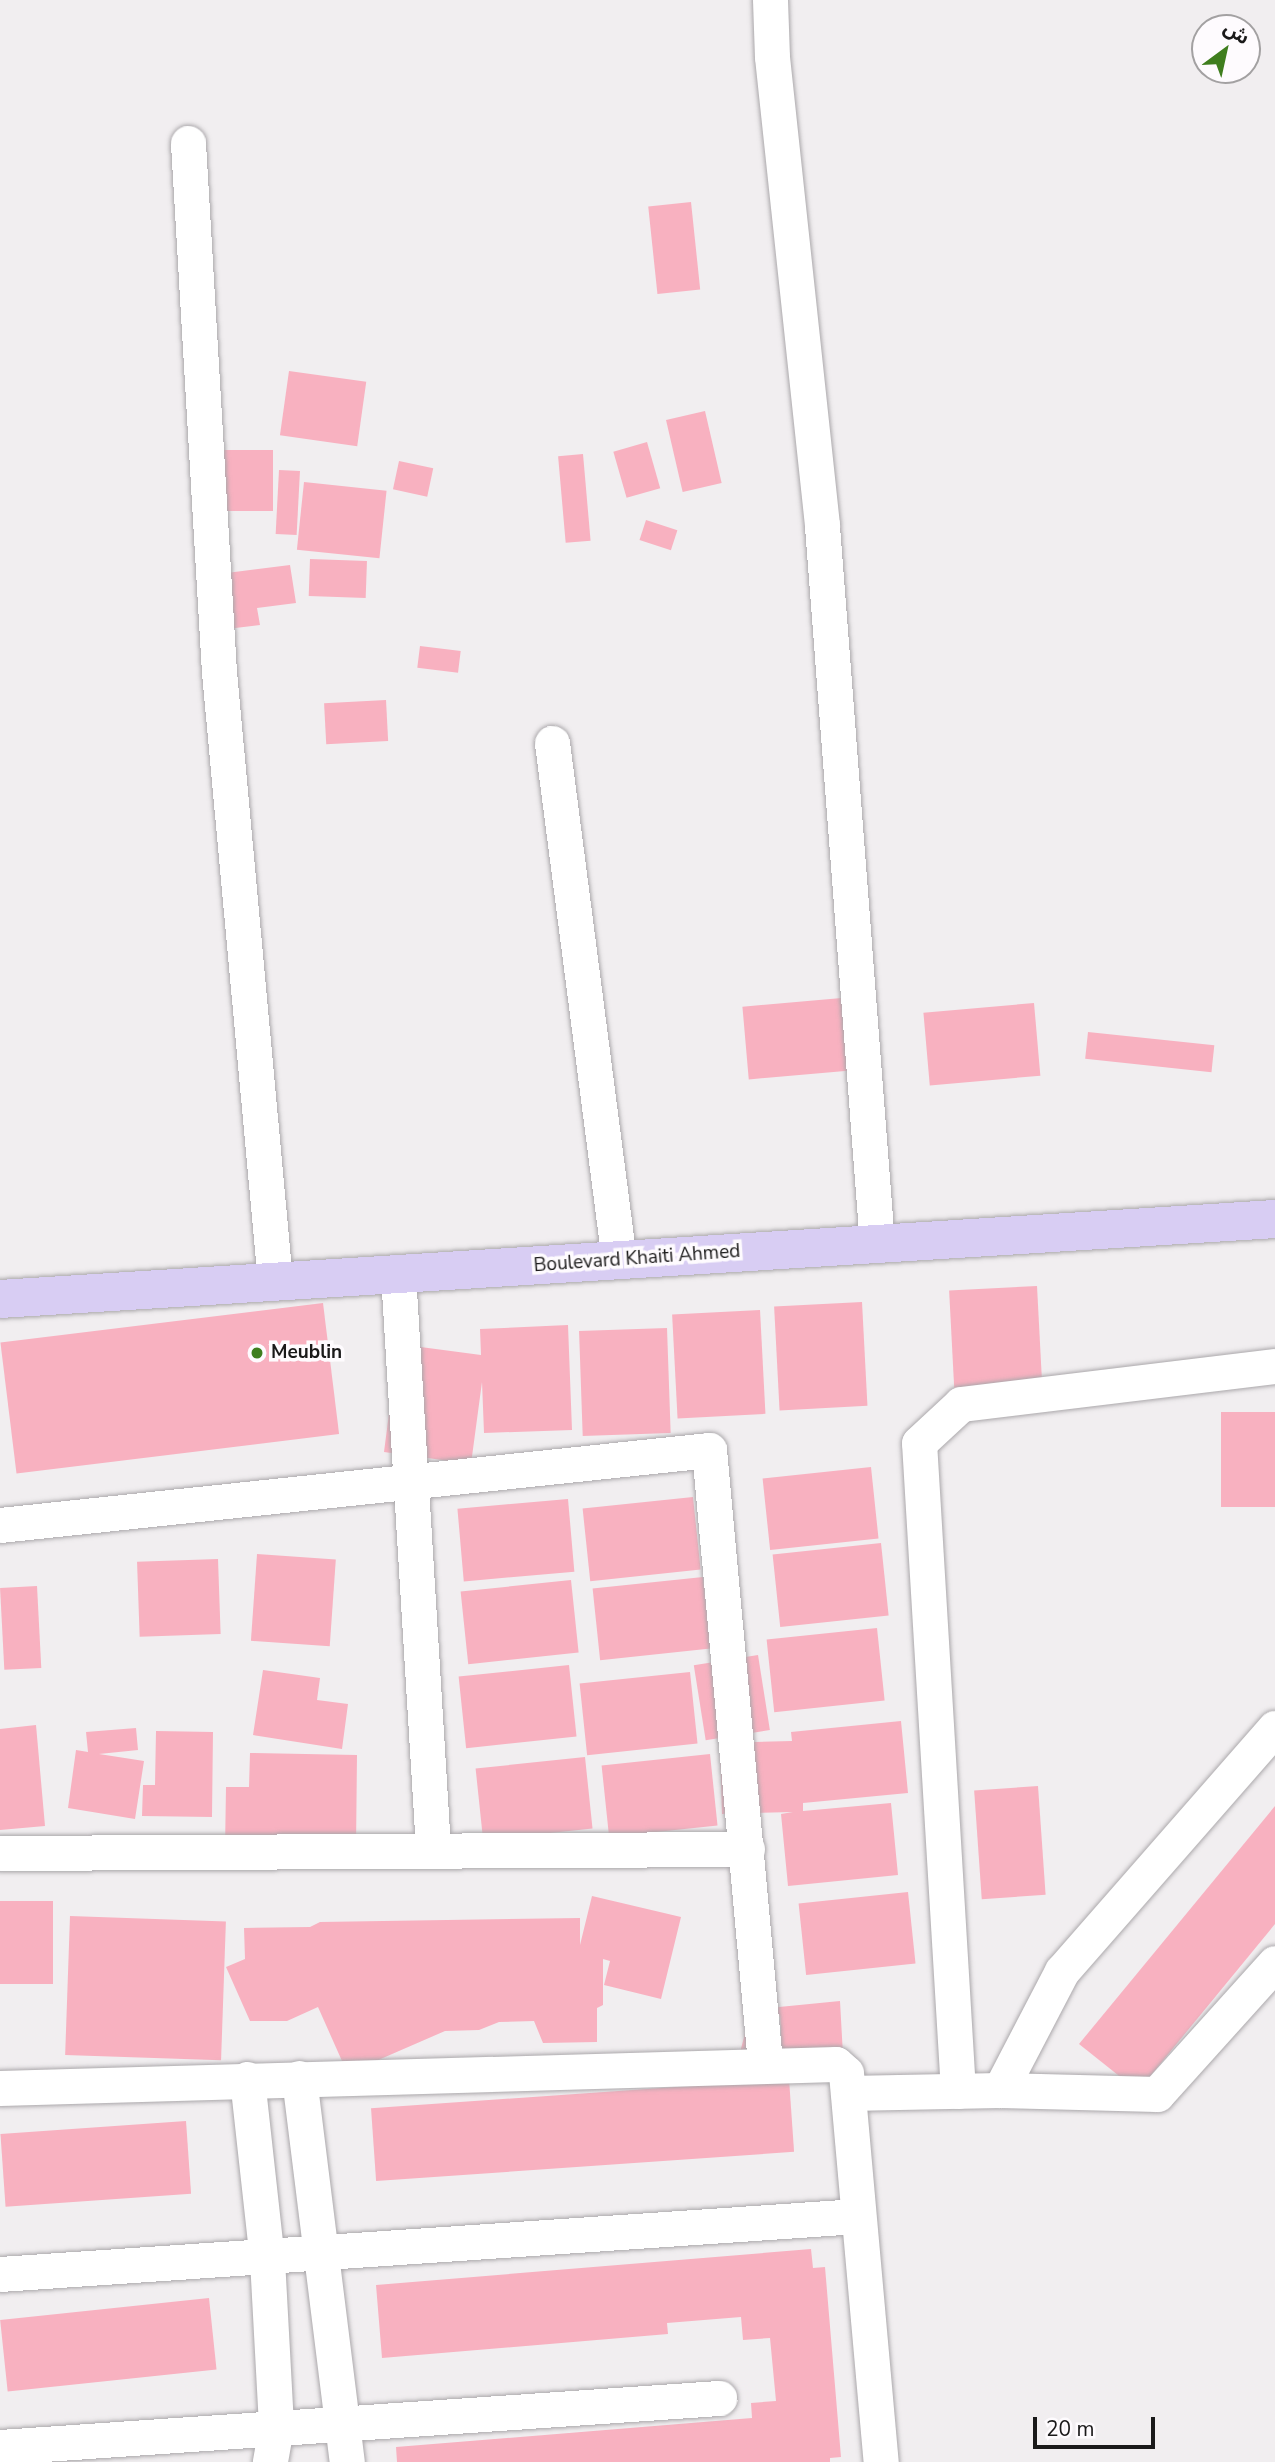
<!DOCTYPE html>
<meta charset="utf-8">
<style>
body{margin:0}
#map{position:relative;width:1275px;height:2462px;overflow:hidden;background:#f1eef0;font-family:"Nunito Sans","Noto Sans Arabic",sans-serif}
div>[style]{position:absolute}
.building>*{inset:0;background:#f8b1c0;transform-origin:0 0}
.roads{filter:drop-shadow(0 0 2px #aba8ab) drop-shadow(0 0 2px #aba8ab)}
.street>*{height:35px;margin:-17.5px;padding:0 17.5px;transform-origin:17.5px;border-radius:17.5px;background:#fff}
.highway>*{height:38px;margin:-19px;padding:0 19px;transform-origin:19px;border-radius:19px;background:#d8cdf3}
.dots>*{width:19px;height:19px;translate:-50% -50%;box-sizing:border-box;border:4px solid #fefbfe;border-radius:50%}
span{translate:-50% -50%;white-space:nowrap;text-align:center;line-height:1.15;-webkit-text-stroke:7px #fefbfe;paint-order:stroke}
.street-label{font-size:19px;color:#1a1919}
.poi-label{font-size:19px;color:#1a1919;font-weight:700}
.left{translate:0 -50%;text-align:left}
.north{position:absolute;left:1191px;top:14px;width:70px;height:70px;box-sizing:border-box;background:#fefbfe;border:2px solid #a3a1a2;border-radius:50%;rotate:33deg;font-size:19px;font-weight:700;line-height:28px;text-align:center;color:#1a1919}
.north::after{content:'';display:block;margin:auto;width:24px;height:32px;background:#3f7e1e;clip-path:polygon(50% 0,100% 100%,50% 72%,0 100%)}
.scale{position:absolute;left:1033px;top:2417px;width:122px;height:32px;box-sizing:border-box;border:4px solid #1a1919;border-top:0;padding-left:9px;font-size:21px;line-height:24px;white-space:nowrap;color:#1a1919;-webkit-text-stroke:5px #fefbfe;paint-order:stroke}
</style>
<div id="map">
<div class="building">
<div style="left:691px;top:202px;width:88px;height:43px;rotate:84deg"></div>
<div style="left:289px;top:371px;width:78px;height:65px;rotate:8deg"></div>
<div style="left:705px;top:411px;width:74px;height:40px;rotate:77deg"></div>
<div style="left:647px;top:442px;width:48px;height:35px;rotate:74deg"></div>
<div style="left:203px;top:450px;width:70px;height:61px"></div>
<div style="left:583px;top:454px;width:87px;height:25px;rotate:85deg"></div>
<div style="left:399px;top:461px;width:35px;height:29px;rotate:12deg"></div>
<div style="left:279px;top:470px;width:21px;height:64px;rotate:3deg"></div>
<div style="left:304px;top:482px;width:83px;height:68px;rotate:6deg"></div>
<div style="left:646px;top:520px;width:33px;height:21px;rotate:18deg"></div>
<div style="left:310px;top:559px;width:57px;height:37px;rotate:2deg"></div>
<div style="clip-path:polygon(290px 565px,296px 603px,257px 608px,260px 625px,219px 630px,211px 575px)"></div>
<div style="left:420px;top:646px;width:41px;height:22px;rotate:7deg"></div>
<div style="left:386px;top:700px;width:41px;height:62px;rotate:87deg"></div>
<div style="left:853px;top:997px;width:73px;height:111px;rotate:85deg"></div>
<div style="left:1034px;top:1003px;width:73px;height:111px;rotate:85deg"></div>
<div style="left:1088px;top:1032px;width:127px;height:27px;rotate:6deg"></div>
<div style="left:1037px;top:1286px;width:105px;height:88px;rotate:87deg"></div>
<div style="left:862px;top:1302px;width:104px;height:88px;rotate:87deg"></div>
<div style="left:323px;top:1303px;width:132px;height:325px;rotate:83deg"></div>
<div style="left:760px;top:1310px;width:104px;height:88px;rotate:87deg"></div>
<div style="clip-path:polygon(568px 1325px,572px 1430px,484px 1433px,482px 1382px,471px 1464px,384px 1452px,398px 1344px,481px 1355px,480px 1329px)"></div>
<div style="left:667px;top:1328px;width:105px;height:88px;rotate:88deg"></div>
<div style="left:1275px;top:1412px;width:95px;height:54px;rotate:90deg"></div>
<div style="left:871px;top:1467px;width:72px;height:109px;rotate:84deg"></div>
<div style="left:693px;top:1497px;width:73px;height:111px;rotate:84deg"></div>
<div style="left:568px;top:1499px;width:73px;height:111px;rotate:85deg"></div>
<div style="left:881px;top:1543px;width:73px;height:109px;rotate:84deg"></div>
<div style="left:257px;top:1554px;width:79px;height:87px;rotate:4deg"></div>
<div style="left:218px;top:1559px;width:75px;height:81px;rotate:88deg"></div>
<div style="left:703px;top:1577px;width:72px;height:111px;rotate:84deg"></div>
<div style="left:571px;top:1580px;width:73px;height:111px;rotate:84deg"></div>
<div style="left:37px;top:1586px;width:82px;height:37px;rotate:87deg"></div>
<div style="left:877px;top:1628px;width:73px;height:111px;rotate:84deg"></div>
<div style="left:758px;top:1655px;width:76px;height:65px;rotate:81deg"></div>
<div style="left:569px;top:1665px;width:72px;height:111px;rotate:84deg"></div>
<div style="clip-path:polygon(263px 1670px,320px 1678px,317px 1700px,348px 1704px,342px 1749px,253px 1735px)"></div>
<div style="left:690px;top:1672px;width:72px;height:111px;rotate:84deg"></div>
<div style="clip-path:polygon(901px 1721px,908px 1793px,803px 1803px,803px 1811px,891px 1803px,898px 1875px,788px 1886px,781px 1814px,793px 1812px,722px 1814px,720px 1743px,792px 1741px,791px 1732px)"></div>
<div style="clip-path:polygon(36px 1725px,45px 1826px,0 1830px,0 1729px)"></div>
<div style="clip-path:polygon(136px 1728px,138px 1750px,99px 1754px,144px 1761px,135px 1819px,68px 1808px,76px 1750px,88px 1752px,86px 1732px)"></div>
<div style="clip-path:polygon(156px 1731px,213px 1732px,212px 1817px,142px 1816px,143px 1785px,155px 1785px)"></div>
<div style="clip-path:polygon(250px 1753px,357px 1755px,356px 1849px,225px 1849px,226px 1787px,249px 1787px)"></div>
<div style="left:710px;top:1754px;width:72px;height:109px;rotate:84deg"></div>
<div style="left:585px;top:1757px;width:72px;height:110px;rotate:84deg"></div>
<div style="left:1038px;top:1786px;width:109px;height:64px;rotate:86deg"></div>
<div style="clip-path:polygon(1275px 1806px,1275px 1924px,1138px 2091px,1079px 2044px)"></div>
<div style="left:908px;top:1892px;width:72px;height:110px;rotate:84deg"></div>
<div style="clip-path:polygon(592px 1896px,681px 1917px,661px 1999px,604px 1985px,610px 1961px,603px 1959px,603px 2005px,597px 2008px,597px 2042px,543px 2043px,534px 2021px,499px 2022px,479px 2030px,445px 2031px,376px 2061px,342px 2061px,318px 2007px,287px 2021px,250px 2021px,226px 1967px,245px 1959px,244px 1928px,310px 1927px,320px 1922px,580px 1918px,580px 1945px)"></div>
<div style="left:0;top:1901px;width:53px;height:83px"></div>
<div style="left:70px;top:1916px;width:156px;height:139px;rotate:2deg"></div>
<div style="clip-path:polygon(754px 2000px,779px 2007px,840px 2001px,843px 2055px,782px 2058px,780px 2014px,766px 2064px,739px 2056px)"></div>
<div style="left:789px;top:2079px;width:73px;height:419px;rotate:86deg"></div>
<div style="left:186px;top:2121px;width:73px;height:186px;rotate:86deg"></div>
<div style="clip-path:polygon(811px 2249px,813px 2268px,825px 2267px,841px 2457px,830px 2458px,830px 2462px,397px 2462px,396px 2447px,752px 2418px,751px 2403px,776px 2401px,770px 2338px,743px 2340px,741px 2317px,667px 2323px,668px 2334px,382px 2358px,376px 2285px)"></div>
<div style="left:209px;top:2298px;width:72px;height:210px;rotate:84deg"></div>
</div>
<div class="roads">
<div class="street">
<div style="left:770px;top:0;width:57px;rotate:88deg"></div>
<div style="left:772px;top:57px;width:472px;rotate:83.9deg"></div>
<div style="left:822px;top:526px;width:720px;rotate:85.62deg"></div>
<div style="left:188px;top:143px;width:530px;rotate:86.65deg"></div>
<div style="left:219px;top:672px;width:613px;rotate:84.75deg"></div>
<div style="left:552px;top:743px;width:521px;rotate:82.62deg"></div>
<div style="left:398px;top:1274px;width:575px;rotate:86.51deg"></div>
<div style="left:0;top:1525px;width:713px;rotate:-6.04deg"></div>
<div style="left:709px;top:1450px;width:616px;rotate:84.78deg"></div>
<div style="left:0;top:1853px;width:747px;rotate:-0.31deg"></div>
<div style="left:299px;top:2078px;width:387px;rotate:82.9deg"></div>
<div style="left:247px;top:2079px;width:181px;rotate:83.7deg"></div>
<div style="left:267px;top:2259px;width:168px;rotate:86.9deg"></div>
<div style="left:276px;top:2427px;width:36px;rotate:100deg"></div>
<div style="left:0;top:2088px;width:836px;rotate:-1.64deg"></div>
<div style="left:836px;top:2064px;width:13px;rotate:42deg"></div>
<div style="left:846px;top:2073px;width:391px;rotate:84.9deg"></div>
<div style="left:1000px;top:2090px;width:134px;rotate:-62.5deg"></div>
<div style="left:1062px;top:1971px;width:323px;rotate:-48.8deg"></div>
<div style="left:958px;top:2091px;width:649px;rotate:-93.44deg"></div>
<div style="left:919px;top:1443px;width:57px;rotate:-42.9deg"></div>
<div style="left:961px;top:1404px;width:316px;rotate:-6.9deg"></div>
<div style="left:848px;top:2093px;width:152px;rotate:-1.1deg"></div>
<div style="left:1000px;top:2090px;width:157px;rotate:1.5deg"></div>
<div style="left:1157px;top:2094px;width:176px;rotate:-48deg"></div>
<div style="left:0;top:2274px;width:860px;rotate:-3.87deg"></div>
<div style="left:0;top:2447px;width:721px;rotate:-3.9deg"></div>
</div>
<div class="highway">
<div style="left:0;top:1299px;width:1278px;rotate:-3.59deg"></div>
</div>
</div>
<div class="dots">
<div style="left:257px;top:1353px;background:#3f7e1e"></div>
</div>
<div class="street-label">
<span style="left:637px;top:1259px;rotate:-4deg">Boulevard Khaiti Ahmed</span>
</div>
<div class="poi-label">
<span class="left" style="left:271px;top:1353px">Meublin</span>
</div>
<div class="north">ش</div>
<div class="scale">20 m</div>
</div>
